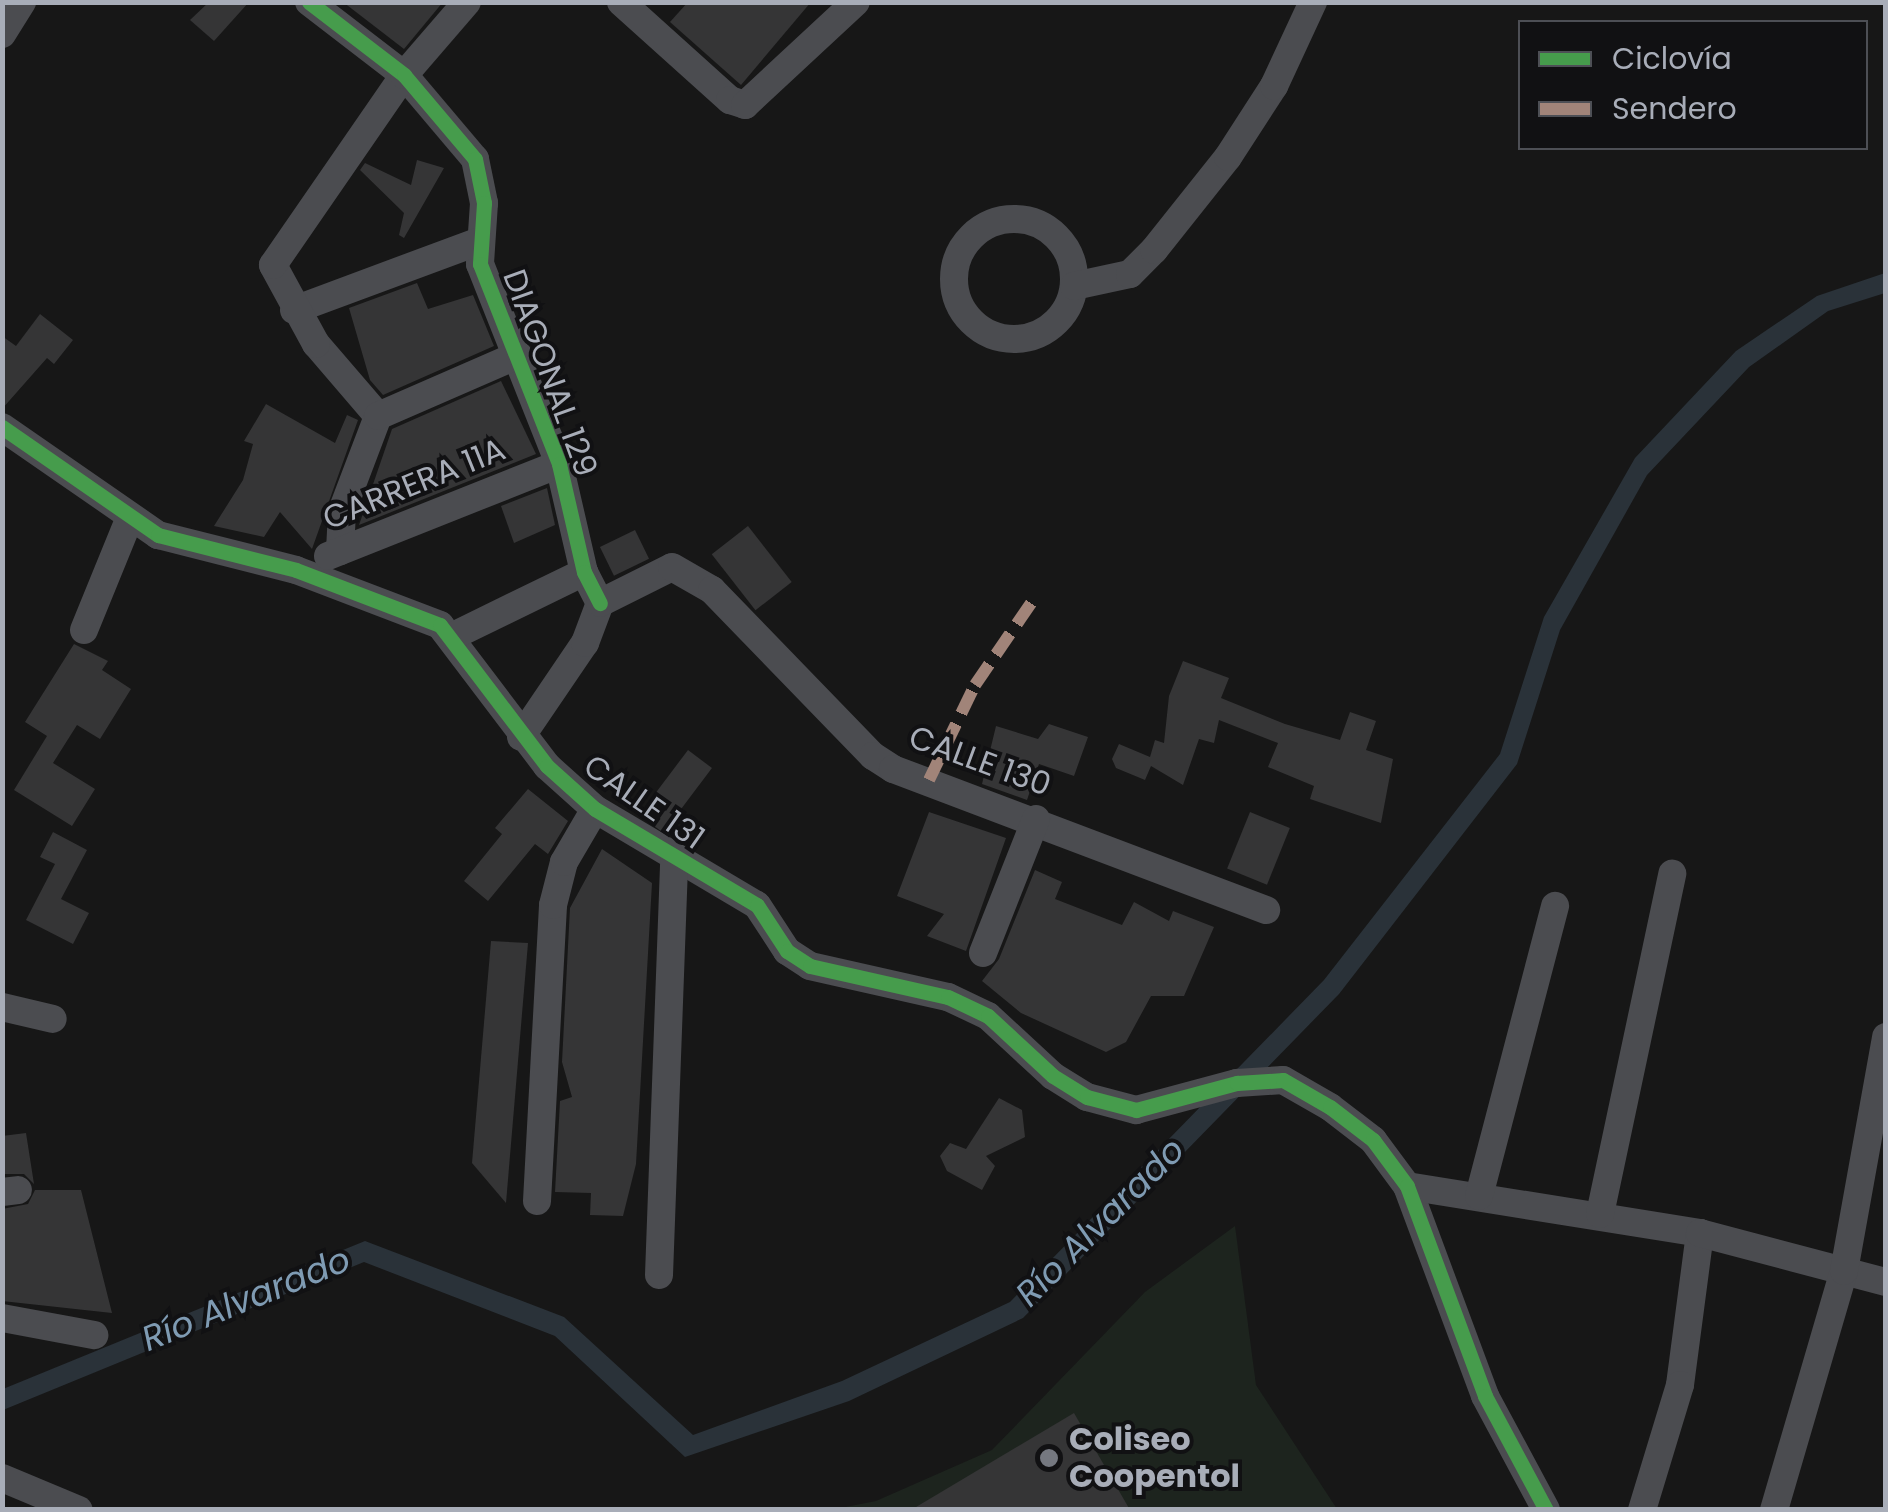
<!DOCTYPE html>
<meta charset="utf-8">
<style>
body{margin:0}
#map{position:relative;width:1888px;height:1512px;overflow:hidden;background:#171717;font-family:Poppins,sans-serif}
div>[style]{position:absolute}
.green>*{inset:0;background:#1d241e}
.water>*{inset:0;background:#2a3239}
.building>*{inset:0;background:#353536;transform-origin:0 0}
.minor>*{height:28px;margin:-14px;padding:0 14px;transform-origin:14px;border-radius:14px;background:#4b4c50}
.minor>.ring{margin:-14px;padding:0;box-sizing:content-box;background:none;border:28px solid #4b4c50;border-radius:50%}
.quiet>*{height:12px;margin-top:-6px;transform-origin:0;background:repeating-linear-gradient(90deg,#a18479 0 25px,transparent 0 37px)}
.cycleway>*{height:15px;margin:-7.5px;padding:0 7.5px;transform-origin:7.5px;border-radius:7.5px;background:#469c4c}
.dots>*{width:28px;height:28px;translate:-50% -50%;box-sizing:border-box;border:5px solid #111113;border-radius:50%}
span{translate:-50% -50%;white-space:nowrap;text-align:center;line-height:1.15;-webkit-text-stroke:8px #111113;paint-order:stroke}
.street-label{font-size:32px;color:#a8adb8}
.poi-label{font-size:32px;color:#a8adb8;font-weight:700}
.left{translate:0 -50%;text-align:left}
.water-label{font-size:35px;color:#7f9bb3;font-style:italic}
.frame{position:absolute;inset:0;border:5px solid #a8adb8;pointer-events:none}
.legend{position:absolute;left:1518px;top:20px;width:350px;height:130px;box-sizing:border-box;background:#111113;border:2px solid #4d4f55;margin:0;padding:12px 18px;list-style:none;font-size:30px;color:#a8adb8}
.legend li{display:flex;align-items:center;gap:20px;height:50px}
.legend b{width:50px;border:2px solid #4d4f55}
</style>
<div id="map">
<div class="green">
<div style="clip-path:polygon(1235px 1226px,1256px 1385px,1337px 1509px,830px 1510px,876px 1501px,992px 1450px,1145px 1292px)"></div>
</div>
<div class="water">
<div style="clip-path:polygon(1885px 273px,1885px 293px,1828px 311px,1749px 367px,1647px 475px,1560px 630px,1517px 764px,1339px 994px,1023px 1318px,849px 1401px,685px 1457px,555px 1336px,364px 1262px,3px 1410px,3px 1389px,365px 1241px,564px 1317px,693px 1435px,842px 1381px,1010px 1302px,1324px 980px,1500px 754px,1544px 617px,1635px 458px,1736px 351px,1817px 296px)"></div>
</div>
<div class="building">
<div style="clip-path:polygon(209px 2px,249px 2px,214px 41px,190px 20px)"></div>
<div style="clip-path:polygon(343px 2px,443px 2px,404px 49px)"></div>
<div style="clip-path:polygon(688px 2px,811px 2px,741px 85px,670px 22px)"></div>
<div style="clip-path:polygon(417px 160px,444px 168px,404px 238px,399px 235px,404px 213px,360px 170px,365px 163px,411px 185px)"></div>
<div style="clip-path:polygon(417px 283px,428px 309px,473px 295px,494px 346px,383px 395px,370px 380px,349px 308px)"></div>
<div style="clip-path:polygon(40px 314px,73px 340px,54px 364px,47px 358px,2px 409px,2px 336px,16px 346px)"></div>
<div style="clip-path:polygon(501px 381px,536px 454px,359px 525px,392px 429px)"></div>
<div style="clip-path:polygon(266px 404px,335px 443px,347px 415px,358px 420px,312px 549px,280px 512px,264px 537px,214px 526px,243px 480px,253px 444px,244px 441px)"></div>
<div style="clip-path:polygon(547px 488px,555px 525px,514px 543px,501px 506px)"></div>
<div style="left:748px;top:526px;width:71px;height:46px;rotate:52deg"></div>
<div style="left:635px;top:530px;width:32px;height:39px;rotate:64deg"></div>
<div style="clip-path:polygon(74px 644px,108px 661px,102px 670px,131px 689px,100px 739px,77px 725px,53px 763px,95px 789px,72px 826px,14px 790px,47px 736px,25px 722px)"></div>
<div style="clip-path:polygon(1183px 661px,1229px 678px,1221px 698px,1285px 724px,1340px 740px,1350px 712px,1376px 721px,1366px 750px,1393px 759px,1381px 823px,1310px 799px,1314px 786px,1268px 767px,1278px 743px,1219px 720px,1214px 743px,1199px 739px,1183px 785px,1151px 766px,1145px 780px,1116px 768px,1112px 759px,1119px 744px,1150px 757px,1155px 740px,1164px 743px,1169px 696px)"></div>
<div style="clip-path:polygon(1049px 724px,1088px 737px,1074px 776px,1039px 764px,1027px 800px,982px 784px,996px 726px,1038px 739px)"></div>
<div style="left:688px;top:750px;width:30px;height:81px;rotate:37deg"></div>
<div style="clip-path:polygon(528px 789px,568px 821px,548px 854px,535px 844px,488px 901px,464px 881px,502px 834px,495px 828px)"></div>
<div style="clip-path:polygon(929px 812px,1006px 838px,966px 951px,927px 936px,944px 914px,897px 896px)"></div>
<div style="left:1250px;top:812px;width:43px;height:61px;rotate:22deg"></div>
<div style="clip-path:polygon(53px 832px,87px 850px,61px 899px,89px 913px,73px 944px,26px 920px,55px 864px,40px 857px)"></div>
<div style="clip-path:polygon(602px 849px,652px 883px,636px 1164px,623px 1216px,590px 1215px,591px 1193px,555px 1192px,560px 1101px,572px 1097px,562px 1062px,570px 908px)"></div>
<div style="clip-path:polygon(1035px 870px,1062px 882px,1055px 899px,1122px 925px,1134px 902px,1169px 921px,1173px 911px,1214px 927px,1184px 996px,1151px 996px,1126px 1042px,1106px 1052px,1021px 1013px,982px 981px,999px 959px)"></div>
<div style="clip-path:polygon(491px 941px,528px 943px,506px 1203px,472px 1163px)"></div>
<div style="clip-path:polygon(999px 1098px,1022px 1110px,1025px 1137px,986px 1156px,995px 1166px,982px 1190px,947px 1171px,940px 1156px,950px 1143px,966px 1149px)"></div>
<div style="clip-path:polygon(26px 1133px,34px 1184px,24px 1174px,2px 1174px,2px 1136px)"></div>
<div style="clip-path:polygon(35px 1190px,81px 1190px,112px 1313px,2px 1301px,2px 1209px,28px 1204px)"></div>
<div style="clip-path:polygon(1074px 1413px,1130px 1510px,911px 1510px)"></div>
</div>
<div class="minor">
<div style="left:309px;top:2px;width:120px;rotate:37.5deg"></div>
<div style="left:404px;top:75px;width:110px;rotate:49.8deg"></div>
<div style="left:475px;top:159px;width:45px;rotate:78.4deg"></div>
<div style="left:484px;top:203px;width:61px;rotate:93.8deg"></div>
<div style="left:480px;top:264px;width:215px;rotate:68.4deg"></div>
<div style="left:559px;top:464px;width:111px;rotate:77deg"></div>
<div style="left:584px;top:572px;width:35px;rotate:63deg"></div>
<div style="left:621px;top:2px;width:147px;rotate:42deg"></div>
<div style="left:730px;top:100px;width:16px;rotate:18deg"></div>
<div style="left:745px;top:105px;width:151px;rotate:-42.9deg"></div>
<div style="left:2px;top:34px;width:38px;rotate:-58deg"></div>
<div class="ring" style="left:954px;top:219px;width:92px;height:92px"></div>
<div style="left:1074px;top:286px;width:57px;rotate:-12.1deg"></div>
<div style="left:1130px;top:274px;width:34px;rotate:-45deg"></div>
<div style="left:1154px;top:250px;width:119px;rotate:-51.5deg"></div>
<div style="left:1228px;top:157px;width:85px;rotate:-57.1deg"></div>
<div style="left:1274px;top:86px;width:93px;rotate:-65.1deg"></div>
<div style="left:294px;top:310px;width:195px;rotate:-20.4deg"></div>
<div style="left:378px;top:416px;width:95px;rotate:-130.7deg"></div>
<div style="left:316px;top:344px;width:90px;rotate:-118.6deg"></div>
<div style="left:273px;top:265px;width:231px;rotate:-55.4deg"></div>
<div style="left:404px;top:75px;width:96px;rotate:-49.2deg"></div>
<div style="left:2px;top:427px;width:190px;rotate:34.7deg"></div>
<div style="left:158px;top:535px;width:142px;rotate:14.2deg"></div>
<div style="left:296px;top:570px;width:154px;rotate:20.9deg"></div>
<div style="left:440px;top:625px;width:177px;rotate:52.8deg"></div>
<div style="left:547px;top:766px;width:64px;rotate:41.9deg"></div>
<div style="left:595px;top:809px;width:188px;rotate:30.7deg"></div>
<div style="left:757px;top:905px;width:55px;rotate:56.9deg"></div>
<div style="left:787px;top:951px;width:27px;rotate:33deg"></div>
<div style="left:810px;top:966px;width:141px;rotate:12.7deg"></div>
<div style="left:948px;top:997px;width:44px;rotate:25.4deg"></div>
<div style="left:988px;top:1016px;width:88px;rotate:42.7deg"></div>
<div style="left:1053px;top:1076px;width:40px;rotate:32deg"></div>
<div style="left:1087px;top:1097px;width:51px;rotate:14.9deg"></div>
<div style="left:1136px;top:1110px;width:105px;rotate:-15deg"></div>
<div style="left:1237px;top:1083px;width:46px;rotate:-3.7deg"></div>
<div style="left:1283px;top:1080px;width:54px;rotate:29.9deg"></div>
<div style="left:1330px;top:1107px;width:54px;rotate:37.5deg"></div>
<div style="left:1373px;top:1140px;width:57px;rotate:53.5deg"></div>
<div style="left:1407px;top:1186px;width:224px;rotate:69.6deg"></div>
<div style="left:1485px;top:1396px;width:129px;rotate:61.8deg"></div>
<div style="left:340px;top:551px;width:40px;rotate:-87.1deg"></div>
<div style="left:342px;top:511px;width:102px;rotate:-69.2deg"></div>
<div style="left:378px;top:416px;width:153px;rotate:-23.5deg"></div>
<div style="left:328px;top:556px;width:249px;rotate:-21.7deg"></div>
<div style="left:84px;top:630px;width:119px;rotate:-67.8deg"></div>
<div style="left:453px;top:636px;width:146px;rotate:-26deg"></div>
<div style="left:521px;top:737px;width:114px;rotate:-55.8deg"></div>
<div style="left:585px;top:643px;width:43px;rotate:-69.4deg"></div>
<div style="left:600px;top:603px;width:80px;rotate:-26.6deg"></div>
<div style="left:672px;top:567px;width:46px;rotate:29.9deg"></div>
<div style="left:712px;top:590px;width:231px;rotate:45.9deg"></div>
<div style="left:873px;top:756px;width:24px;rotate:33deg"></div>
<div style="left:893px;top:769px;width:399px;rotate:20.7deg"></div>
<div style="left:983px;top:953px;width:144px;rotate:-68.4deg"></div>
<div style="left:2px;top:1007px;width:52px;rotate:13.2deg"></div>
<div style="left:1407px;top:1186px;width:297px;rotate:9.1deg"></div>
<div style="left:1700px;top:1233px;width:153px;rotate:97.5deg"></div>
<div style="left:1680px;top:1385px;width:131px;rotate:106.9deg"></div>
<div style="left:2px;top:1192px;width:16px;rotate:-7deg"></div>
<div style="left:1479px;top:1196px;width:300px;rotate:-75.3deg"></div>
<div style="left:537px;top:1201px;width:296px;rotate:-86.9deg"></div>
<div style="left:553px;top:905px;width:44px;rotate:-75.7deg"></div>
<div style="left:564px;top:862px;width:61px;rotate:-59.7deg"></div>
<div style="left:1600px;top:1214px;width:348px;rotate:-78deg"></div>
<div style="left:1700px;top:1233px;width:192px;rotate:14.8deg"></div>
<div style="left:659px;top:1275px;width:416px;rotate:-87.9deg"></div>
<div style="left:2px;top:1318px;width:94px;rotate:10.5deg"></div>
<div style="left:2px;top:1478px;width:83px;rotate:22.6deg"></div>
<div style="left:1774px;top:1510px;width:249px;rotate:-73.7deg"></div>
<div style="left:1844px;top:1271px;width:238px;rotate:-79.8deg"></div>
</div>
<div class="quiet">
<div style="left:929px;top:780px;width:106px;rotate:-64.2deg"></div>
<div style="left:975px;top:685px;width:108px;rotate:-55.6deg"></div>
</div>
<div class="cycleway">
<div style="left:309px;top:2px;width:120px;rotate:37.5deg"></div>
<div style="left:404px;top:75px;width:110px;rotate:49.8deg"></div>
<div style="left:475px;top:159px;width:45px;rotate:78.4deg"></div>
<div style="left:484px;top:203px;width:61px;rotate:93.8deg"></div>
<div style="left:480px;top:264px;width:215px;rotate:68.4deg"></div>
<div style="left:559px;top:464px;width:111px;rotate:77deg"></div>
<div style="left:584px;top:572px;width:35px;rotate:63deg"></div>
<div style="left:2px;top:427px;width:190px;rotate:34.7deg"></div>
<div style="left:158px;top:535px;width:142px;rotate:14.2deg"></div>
<div style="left:296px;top:570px;width:154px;rotate:20.9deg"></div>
<div style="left:440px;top:625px;width:177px;rotate:52.8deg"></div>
<div style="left:547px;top:766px;width:64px;rotate:41.9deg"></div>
<div style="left:595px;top:809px;width:188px;rotate:30.7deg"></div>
<div style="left:757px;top:905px;width:55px;rotate:56.9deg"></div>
<div style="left:787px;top:951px;width:27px;rotate:33deg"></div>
<div style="left:810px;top:966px;width:141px;rotate:12.7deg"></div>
<div style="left:948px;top:997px;width:44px;rotate:25.4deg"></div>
<div style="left:988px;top:1016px;width:88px;rotate:42.7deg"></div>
<div style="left:1053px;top:1076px;width:40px;rotate:32deg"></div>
<div style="left:1087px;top:1097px;width:51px;rotate:14.9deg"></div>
<div style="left:1136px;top:1110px;width:105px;rotate:-15deg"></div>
<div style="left:1237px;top:1083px;width:46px;rotate:-3.7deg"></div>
<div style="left:1283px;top:1080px;width:54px;rotate:29.9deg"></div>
<div style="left:1330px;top:1107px;width:54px;rotate:37.5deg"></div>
<div style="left:1373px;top:1140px;width:57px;rotate:53.5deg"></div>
<div style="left:1407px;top:1186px;width:224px;rotate:69.6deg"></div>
<div style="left:1485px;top:1396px;width:129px;rotate:61.8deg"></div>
</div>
<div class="dots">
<div style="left:1049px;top:1458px;background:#757880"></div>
</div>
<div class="street-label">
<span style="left:550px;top:373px;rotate:70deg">DIAGONAL 129</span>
<span style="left:414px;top:484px;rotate:-22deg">CARRERA 11A</span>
<span style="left:980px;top:761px;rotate:20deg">CALLE 130</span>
<span style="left:644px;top:802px;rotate:35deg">CALLE 131</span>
</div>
<div class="poi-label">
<span class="left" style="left:1069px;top:1458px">Coliseo<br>Coopentol</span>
</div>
<div class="water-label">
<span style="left:1100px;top:1222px;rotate:-45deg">Río Alvarado</span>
<span style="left:246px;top:1299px;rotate:-22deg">Río Alvarado</span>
</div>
<div class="frame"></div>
<ul class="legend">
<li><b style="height:12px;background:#469c4c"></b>Ciclovía</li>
<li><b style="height:12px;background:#a18479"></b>Sendero</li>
</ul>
</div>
